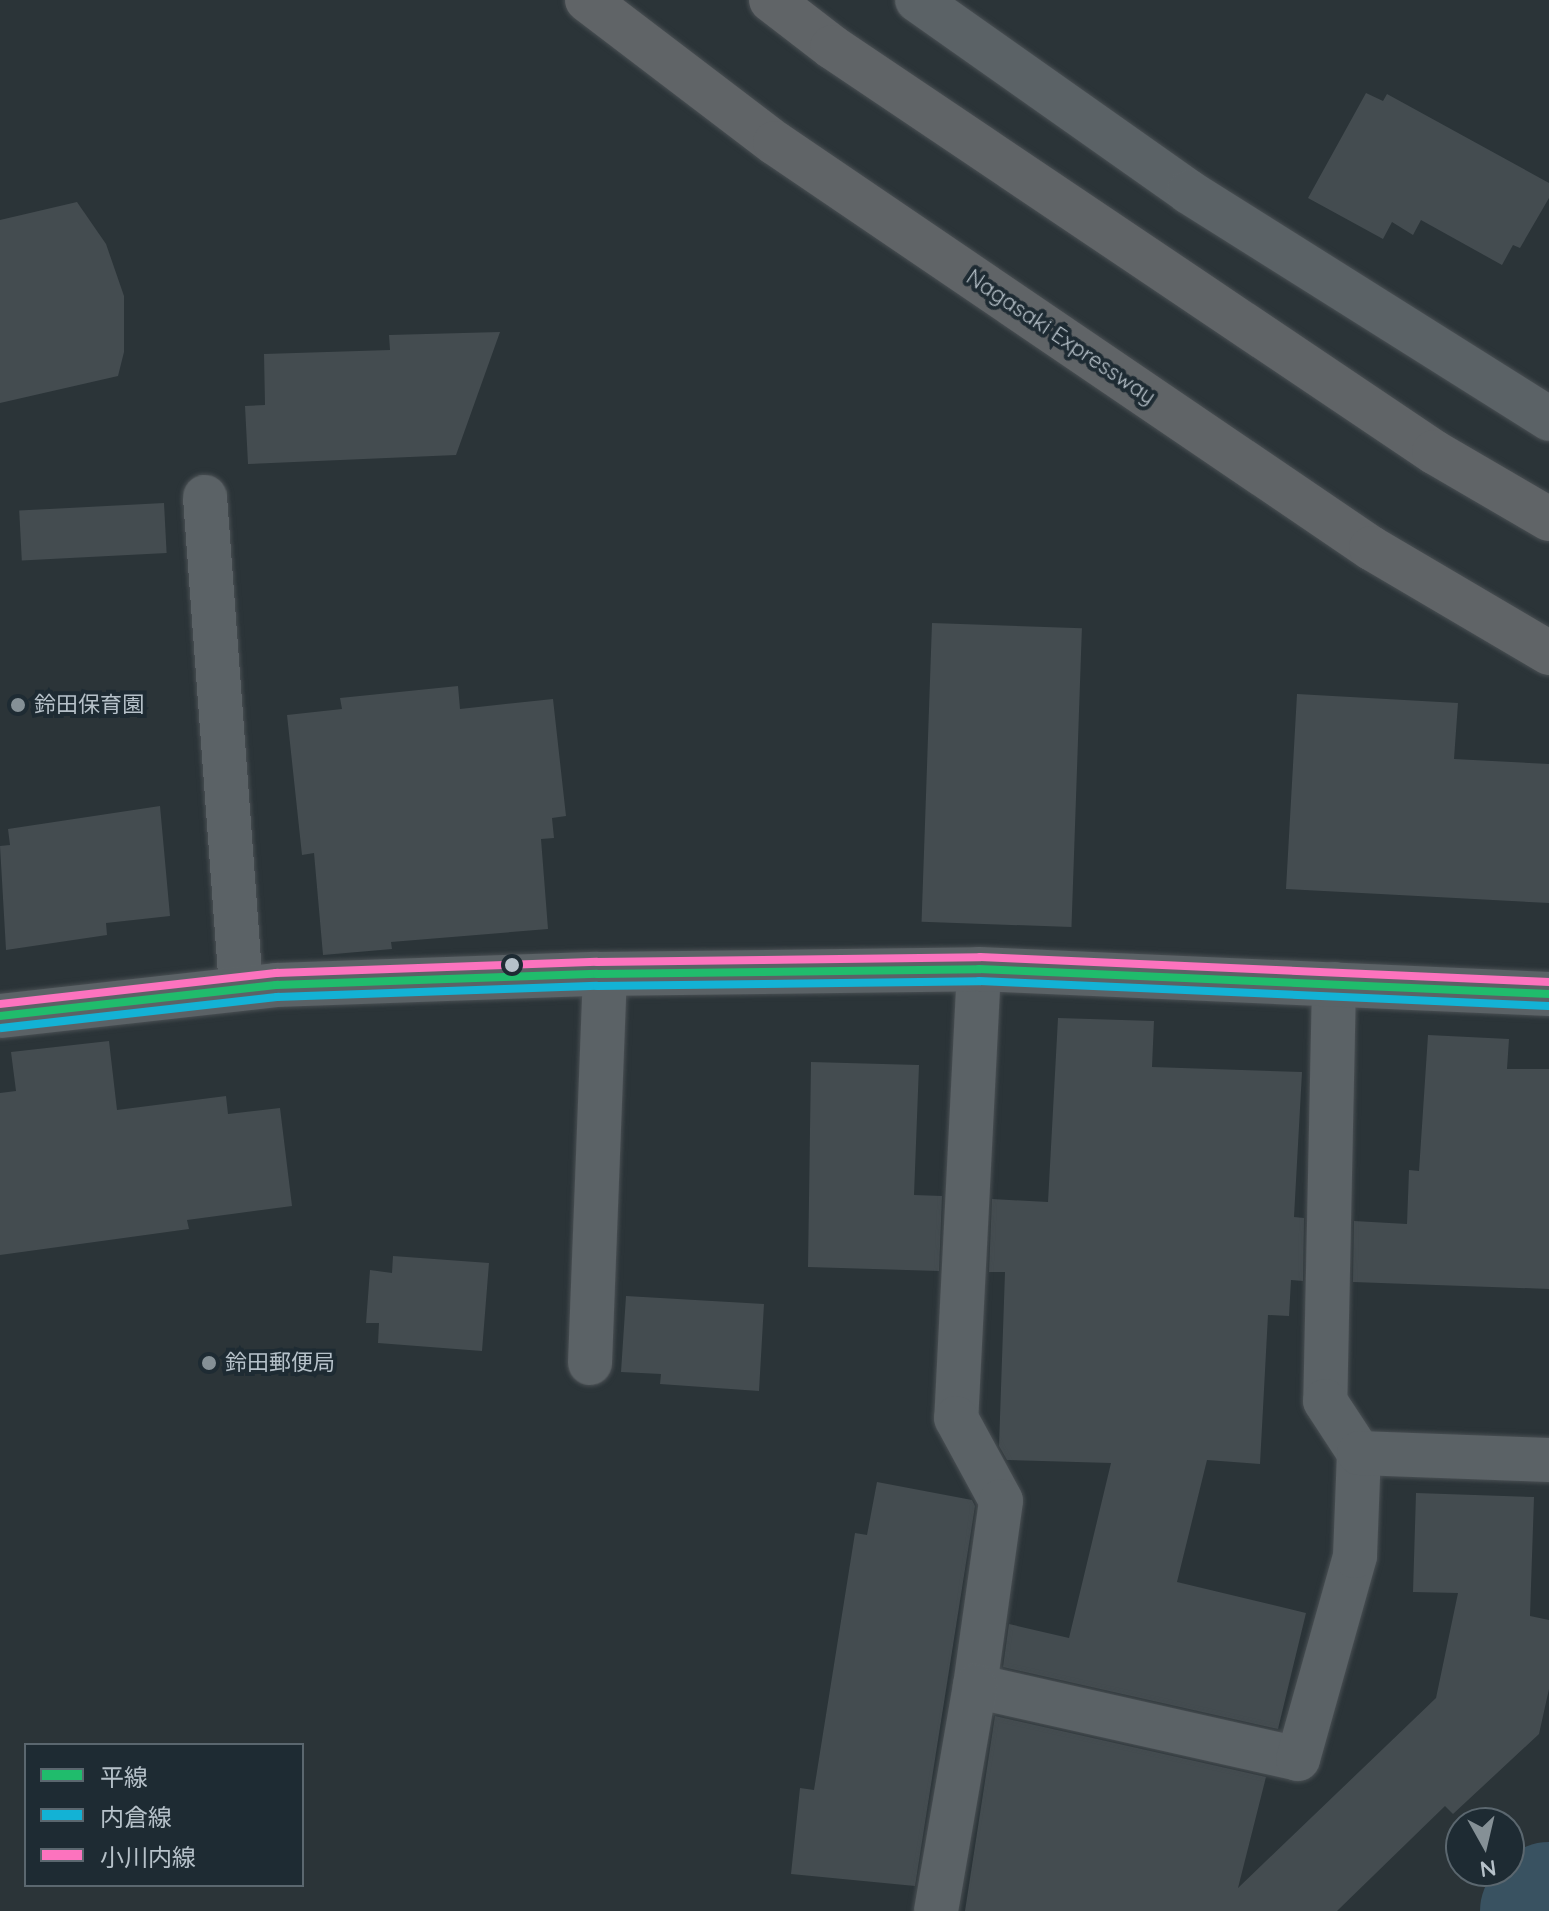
<!DOCTYPE html>
<meta charset="utf-8">
<style>
body{margin:0}
#map{position:relative;width:1549px;height:1911px;overflow:hidden;background:#2b3438;font-family:Quicksand,"Noto Sans JP",sans-serif}
div>[style]{position:absolute}
.river>*{height:118px;margin:-59px;padding:0 59px;transform-origin:59px;border-radius:59px;background:#395261}
.building>*{inset:0;background:#444c50;transform-origin:0 0}
.roads{filter:drop-shadow(0 0 2px #494f53) drop-shadow(0 0 2px #494f53)}
.minor>*{height:44px;margin:-22px;padding:0 22px;transform-origin:22px;border-radius:22px;background:#5b6266}
.motorway>*{height:44px;margin:-22px;padding:0 22px;transform-origin:22px;border-radius:22px;background:#606467}
.bus-1>*{height:8px;margin:-4px;padding:0 4px;transform-origin:4px;border-radius:4px;background:#20bc6c}
.bus-2>*{height:8px;margin:-4px;padding:0 4px;transform-origin:4px;border-radius:4px;background:#13b2d5}
.bus-3>*{height:8px;margin:-4px;padding:0 4px;transform-origin:4px;border-radius:4px;background:#fc73be}
.dots>*{width:22px;height:22px;translate:-50% -50%;box-sizing:border-box;border:4px solid #1e2b33;border-radius:50%}
span{translate:-50% -50%;white-space:nowrap;text-align:center;line-height:1.15;-webkit-text-stroke:8px #1e2b33;paint-order:stroke}
.street-label{font-size:22px;color:#b6c1c9}
.poi-label{font-size:22px;color:#b6c1c9}
.left{translate:0 -50%;text-align:left}
.legend{position:absolute;left:24px;top:1743px;width:280px;height:144px;box-sizing:border-box;background:#1e2b33;border:2px solid #5b676f;margin:0;padding:10px 14px;list-style:none;font-size:24px;color:#b6c1c9}
.legend li{display:flex;align-items:center;gap:16px;height:40px}
.legend b{width:40px;border:2px solid #5b676f}
.north{position:absolute;left:1445px;top:1807px;width:80px;height:80px;box-sizing:border-box;background:#1e2b33;border:2px solid #5b676f;border-radius:50%;rotate:172deg;font-size:22px;font-weight:700;line-height:32px;text-align:center;color:#b6c1c9}
.north::after{content:'';display:block;margin:auto;width:28px;height:36px;background:#859096;clip-path:polygon(50% 0,100% 100%,50% 72%,0 100%)}
</style>
<div id="map">
<div class="river">
<div style="left:1539px;top:1911px;width:14px;rotate:-45deg"></div>
</div>
<div class="building">
<div style="clip-path:polygon(1366px 93px,1383px 101px,1387px 94px,1549px 183px,1549px 198px,1520px 248px,1513px 245px,1502px 265px,1421px 220px,1413px 235px,1392px 222px,1383px 239px,1308px 198px)"></div>
<div style="clip-path:polygon(77px 202px,106px 244px,124px 296px,124px 352px,118px 376px,0 403px,0 220px)"></div>
<div style="clip-path:polygon(500px 332px,456px 455px,248px 464px,245px 406px,265px 405px,264px 354px,390px 350px,389px 335px)"></div>
<div style="left:164px;top:503px;width:50px;height:145px;rotate:87deg"></div>
<div style="left:932px;top:623px;width:150px;height:299px;rotate:2deg"></div>
<div style="clip-path:polygon(458px 686px,460px 709px,553px 699px,566px 816px,552px 818px,554px 838px,541px 839px,548px 929px,391px 942px,392px 949px,323px 955px,314px 853px,302px 855px,287px 715px,342px 709px,340px 698px)"></div>
<div style="clip-path:polygon(1297px 694px,1458px 703px,1454px 759px,1549px 764px,1549px 903px,1286px 889px)"></div>
<div style="clip-path:polygon(160px 806px,170px 916px,106px 923px,107px 935px,6px 950px,0 846px,10px 845px,8px 829px)"></div>
<div style="clip-path:polygon(1058px 1018px,1154px 1021px,1152px 1067px,1302px 1072px,1294px 1217px,1304px 1218px,1303px 1281px,1291px 1280px,1289px 1316px,1268px 1315px,1260px 1464px,1207px 1460px,1177px 1582px,1306px 1613px,1278px 1729px,1003px 1667px,1009px 1624px,1069px 1638px,1111px 1463px,1007px 1460px,999px 1446px,1005px 1272px,989px 1272px,992px 1199px,1048px 1202px)"></div>
<div style="clip-path:polygon(1428px 1035px,1509px 1039px,1507px 1069px,1549px 1069px,1549px 1289px,1353px 1282px,1354px 1221px,1407px 1224px,1409px 1170px,1419px 1171px)"></div>
<div style="clip-path:polygon(109px 1041px,117px 1110px,226px 1096px,228px 1114px,280px 1108px,292px 1206px,187px 1220px,189px 1229px,0 1255px,0 1093px,16px 1091px,11px 1052px)"></div>
<div style="clip-path:polygon(811px 1062px,919px 1065px,914px 1195px,942px 1196px,939px 1271px,808px 1267px)"></div>
<div style="clip-path:polygon(393px 1256px,489px 1263px,482px 1351px,378px 1343px,379px 1323px,366px 1323px,370px 1270px,392px 1273px)"></div>
<div style="clip-path:polygon(626px 1296px,764px 1304px,759px 1391px,660px 1384px,661px 1374px,621px 1372px)"></div>
<div style="clip-path:polygon(877px 1482px,972px 1500px,975px 1506px,915px 1886px,791px 1874px,800px 1788px,814px 1790px,855px 1533px,867px 1535px)"></div>
<div style="clip-path:polygon(1416px 1493px,1534px 1497px,1530px 1616px,1549px 1620px,1549px 1689px,1539px 1734px,1453px 1814px,1445px 1806px,1337px 1911px,965px 1911px,995px 1716px,1266px 1777px,1238px 1888px,1436px 1698px,1458px 1593px,1413px 1592px)"></div>
</div>
<div class="roads">
<div class="minor">
<div style="left:917px;top:0;width:333px;rotate:35.2deg"></div>
<div style="left:1189px;top:192px;width:426px;rotate:32.2deg"></div>
<div style="left:205px;top:497px;width:493px;rotate:85.8deg"></div>
<div style="left:979px;top:969px;width:450px;rotate:92.9deg"></div>
<div style="left:956px;top:1418px;width:94px;rotate:61.5deg"></div>
<div style="left:1001px;top:1501px;width:187px;rotate:98deg"></div>
<div style="left:975px;top:1686px;width:331px;rotate:12.7deg"></div>
<div style="left:1298px;top:1759px;width:211px;rotate:-74.3deg"></div>
<div style="left:1355px;top:1556px;width:103px;rotate:-87.8deg"></div>
<div style="left:1334px;top:984px;width:417px;rotate:91.2deg"></div>
<div style="left:1325px;top:1401px;width:62px;rotate:56.8deg"></div>
<div style="left:1359px;top:1453px;width:190px;rotate:2.1deg"></div>
<div style="left:0;top:1016px;width:278px;rotate:-6.4deg"></div>
<div style="left:276px;top:985px;width:321px;rotate:-2deg"></div>
<div style="left:597px;top:974px;width:382px;rotate:-0.7deg"></div>
<div style="left:979px;top:969px;width:571px;rotate:2.51deg"></div>
<div style="left:590px;top:1363px;width:389px;rotate:-87.8deg"></div>
<div style="left:936px;top:1911px;width:228px;rotate:-80.2deg"></div>
</div>
<div class="motorway">
<div style="left:587px;top:0;width:236px;rotate:37.3deg"></div>
<div style="left:775px;top:143px;width:721px;rotate:34.2deg"></div>
<div style="left:1371px;top:548px;width:207px;rotate:30.5deg"></div>
<div style="left:771px;top:0;width:77px;rotate:37.6deg"></div>
<div style="left:832px;top:47px;width:726px;rotate:33.93deg"></div>
<div style="left:1434px;top:452px;width:133px;rotate:30.2deg"></div>
</div>
</div>
<div class="bus-1">
<div style="left:0;top:1016px;width:278px;rotate:-6.4deg"></div>
<div style="left:276px;top:985px;width:321px;rotate:-2deg"></div>
<div style="left:597px;top:974px;width:382px;rotate:-0.7deg"></div>
<div style="left:979px;top:969px;width:571px;rotate:2.51deg"></div>
</div>
<div class="bus-2">
<div style="left:1px;top:1028px;width:278px;rotate:-6.4deg"></div>
<div style="left:277px;top:997px;width:320px;rotate:-2deg"></div>
<div style="left:597px;top:986px;width:382px;rotate:-0.7deg"></div>
<div style="left:979px;top:981px;width:570px;rotate:2.52deg"></div>
</div>
<div class="bus-3">
<div style="left:0;top:1004px;width:278px;rotate:-6.4deg"></div>
<div style="left:276px;top:973px;width:321px;rotate:-2deg"></div>
<div style="left:597px;top:962px;width:383px;rotate:-0.7deg"></div>
<div style="left:980px;top:957px;width:570px;rotate:2.52deg"></div>
</div>
<div class="dots">
<div style="left:18px;top:705px;background:#859096"></div>
<div style="left:512px;top:965px;background:#b6c1c9"></div>
<div style="left:209px;top:1363px;background:#859096"></div>
</div>
<div class="street-label">
<span style="left:1061px;top:337px;rotate:34deg">Nagasaki Expressway</span>
</div>
<div class="poi-label">
<span class="left" style="left:34px;top:705px">鈴田保育園</span>
<span class="left" style="left:225px;top:1363px">鈴田郵便局</span>
</div>
<ul class="legend">
<li><b style="height:10px;background:#20bc6c"></b>平線</li>
<li><b style="height:10px;background:#13b2d5"></b>内倉線</li>
<li><b style="height:10px;background:#fc73be"></b>小川内線</li>
</ul>
<div class="north">N</div>
</div>
